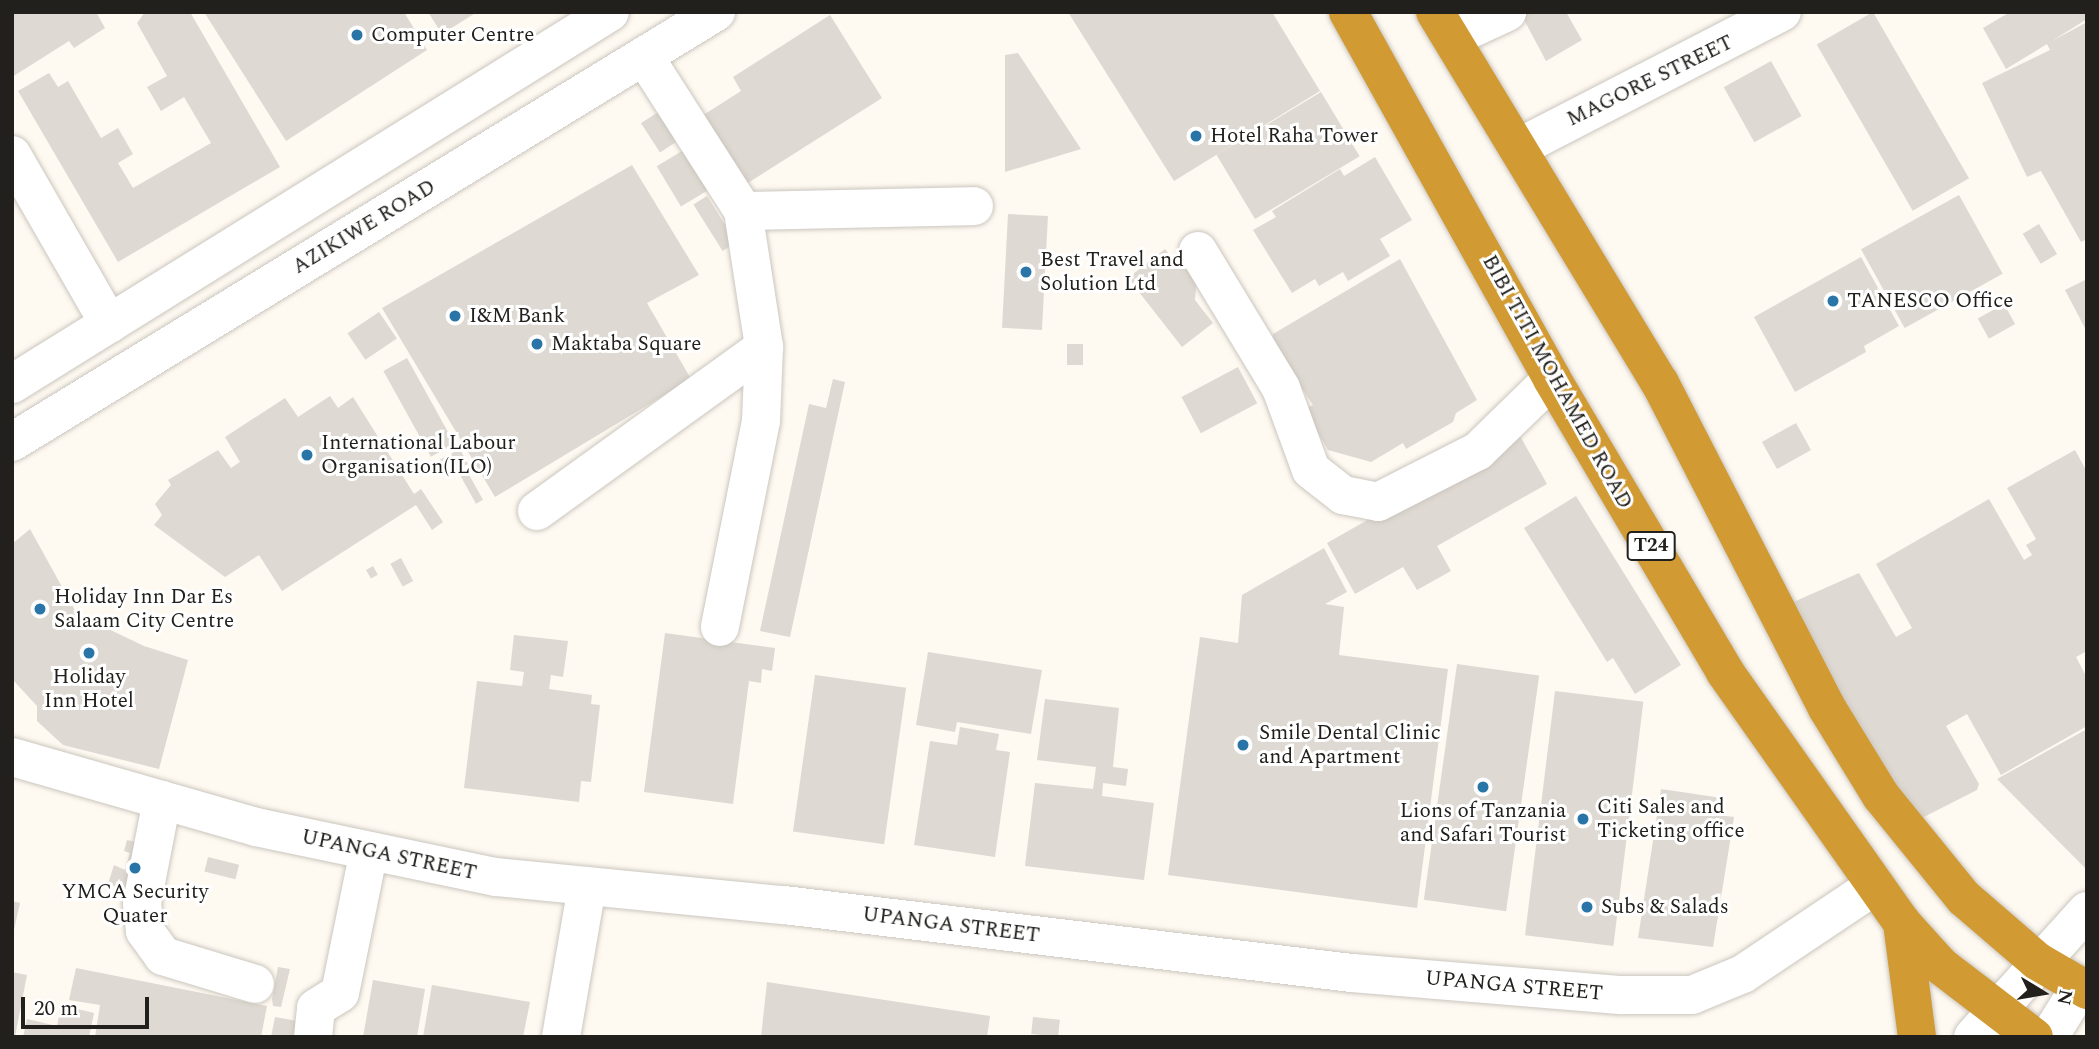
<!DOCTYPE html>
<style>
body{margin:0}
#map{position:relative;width:2099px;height:1049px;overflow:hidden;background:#fef9f1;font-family:Spectral,serif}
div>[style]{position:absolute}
.building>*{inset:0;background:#ded9d2;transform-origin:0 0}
.roads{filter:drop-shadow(0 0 2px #cac6be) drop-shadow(0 0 2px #cac6be)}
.minor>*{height:38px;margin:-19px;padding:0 19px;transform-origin:19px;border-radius:19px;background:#fff}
.highway>*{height:38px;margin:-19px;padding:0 19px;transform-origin:19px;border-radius:19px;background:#d19a32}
.dots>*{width:19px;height:19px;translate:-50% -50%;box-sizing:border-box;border:4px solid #fff;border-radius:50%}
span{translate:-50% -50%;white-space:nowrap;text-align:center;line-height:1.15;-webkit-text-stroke:6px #fff;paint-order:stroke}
.shield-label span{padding:2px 5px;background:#fff;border:2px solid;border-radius:5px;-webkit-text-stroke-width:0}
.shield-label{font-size:19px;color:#21201d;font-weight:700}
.poi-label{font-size:21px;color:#21201d}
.left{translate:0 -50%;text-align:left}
.street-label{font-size:21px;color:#21201d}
.frame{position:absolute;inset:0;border:14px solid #21201d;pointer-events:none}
.north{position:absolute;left:2008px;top:958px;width:70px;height:70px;-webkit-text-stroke:5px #fff;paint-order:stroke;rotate:101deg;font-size:19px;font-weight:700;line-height:28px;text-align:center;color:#21201d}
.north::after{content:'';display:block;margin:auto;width:24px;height:32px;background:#21201d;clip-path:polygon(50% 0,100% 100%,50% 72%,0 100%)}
.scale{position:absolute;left:21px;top:997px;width:128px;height:32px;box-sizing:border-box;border:4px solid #21201d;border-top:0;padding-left:9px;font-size:21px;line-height:24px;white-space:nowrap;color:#21201d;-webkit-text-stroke:5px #fff;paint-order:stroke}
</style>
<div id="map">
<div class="building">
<div style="clip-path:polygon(12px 12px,96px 12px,105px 28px,74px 48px,69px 41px,12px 77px)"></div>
<div style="clip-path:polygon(145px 12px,190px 12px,280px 167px,118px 262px,18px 91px,49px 73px,58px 87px,68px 81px,101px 138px,118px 128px,133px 154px,118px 163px,133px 188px,211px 143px,184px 97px,161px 111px,147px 87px,167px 76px,137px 23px)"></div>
<div style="clip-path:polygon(204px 12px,404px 12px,427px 50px,286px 141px)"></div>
<div style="clip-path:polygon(428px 12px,477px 12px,442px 34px)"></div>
<div style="clip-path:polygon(1068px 12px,1272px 12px,1320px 91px,1174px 181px)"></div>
<div style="clip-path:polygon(1529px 12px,1566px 12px,1582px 40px,1546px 61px,1522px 16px)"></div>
<div style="left:1873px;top:12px;width:192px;height:65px;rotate:60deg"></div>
<div style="clip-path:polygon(2010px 12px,2087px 12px,2087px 19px,2052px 41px,2087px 22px,2087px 239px,2081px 242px,2041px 171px,2027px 177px,1982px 83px,2050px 50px,2047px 44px,2006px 69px,1983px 28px)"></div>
<div style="clip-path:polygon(830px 15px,882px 98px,740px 188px,697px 119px,741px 91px,733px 77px)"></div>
<div style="clip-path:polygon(1018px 53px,1081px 149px,1005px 172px,1005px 55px)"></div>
<div style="left:1771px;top:61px;width:63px;height:54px;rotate:61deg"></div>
<div style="left:1321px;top:92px;width:75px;height:122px;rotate:59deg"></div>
<div style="left:672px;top:103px;width:35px;height:37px;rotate:57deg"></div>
<div style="left:697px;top:142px;width:47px;height:47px;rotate:59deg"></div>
<div style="clip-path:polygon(1375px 157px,1412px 220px,1380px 239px,1390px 256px,1348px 281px,1343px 272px,1319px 286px,1315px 279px,1292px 293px,1253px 230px,1276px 217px,1272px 211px,1340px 169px,1344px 176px)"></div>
<div style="clip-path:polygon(632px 165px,699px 275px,647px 303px,691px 379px,495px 497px,382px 308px)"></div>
<div style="left:1959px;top:195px;width:90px;height:112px;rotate:61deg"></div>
<div style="left:707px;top:196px;width:55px;height:16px;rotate:58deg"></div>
<div style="left:1008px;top:214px;width:40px;height:114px;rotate:3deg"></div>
<div style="left:2039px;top:224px;width:35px;height:19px;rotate:59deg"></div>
<div style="clip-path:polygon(1165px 249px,1179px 267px,1186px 262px,1197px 277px,1195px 300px,1213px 323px,1182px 347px,1128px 278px)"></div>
<div style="clip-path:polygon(1861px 257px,1899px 326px,1864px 346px,1866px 352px,1795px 392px,1754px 317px)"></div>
<div style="clip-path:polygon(1400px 259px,1477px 400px,1456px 413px,1453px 422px,1406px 449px,1403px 443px,1371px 462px,1328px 450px,1304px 409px,1313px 405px,1272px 344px,1273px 334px)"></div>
<div style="clip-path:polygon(2087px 279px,2087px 332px,2065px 290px)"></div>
<div style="left:2004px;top:304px;width:23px;height:30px;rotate:61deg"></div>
<div style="left:379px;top:312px;width:32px;height:38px;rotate:56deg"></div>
<div style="left:1067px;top:344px;width:16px;height:21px"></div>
<div style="left:407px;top:358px;width:98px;height:27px;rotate:61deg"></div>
<div style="left:1238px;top:367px;width:41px;height:64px;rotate:62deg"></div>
<div style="clip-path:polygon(833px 379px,845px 382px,790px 637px,760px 631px,809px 404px,826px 408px)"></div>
<div style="clip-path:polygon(330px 396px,338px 408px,353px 397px,414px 494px,421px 489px,443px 522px,432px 530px,416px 505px,282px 591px,259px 555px,225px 577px,154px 525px,162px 515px,155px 504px,171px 485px,168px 480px,218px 450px,231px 468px,240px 462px,225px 437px,285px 398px,298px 417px)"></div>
<div style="left:1796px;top:423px;width:31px;height:39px;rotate:61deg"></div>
<div style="clip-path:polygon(1519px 434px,1547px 484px,1437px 546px,1451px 571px,1417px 590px,1403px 567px,1355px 594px,1327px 543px)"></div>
<div style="left:460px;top:449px;width:17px;height:26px;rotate:62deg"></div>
<div style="clip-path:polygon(2075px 450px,2087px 472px,2087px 651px,2076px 657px,2087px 678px,2087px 726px,2001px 775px,1967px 714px,1946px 726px,1979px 784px,1977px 790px,1914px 822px,1789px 604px,1859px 573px,1896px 637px,1912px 628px,1876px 564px,1989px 499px,2024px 560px,2032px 555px,2026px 545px,2036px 539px,2007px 488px)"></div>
<div style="left:467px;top:471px;width:33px;height:8px;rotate:61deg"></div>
<div style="clip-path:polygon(1576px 496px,1681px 665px,1635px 694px,1613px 658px,1607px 662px,1524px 528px)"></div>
<div style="clip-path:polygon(30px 529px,77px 614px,144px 646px,188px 660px,159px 769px,63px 745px,37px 721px,37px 706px,12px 679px,12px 544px)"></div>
<div style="clip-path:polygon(1324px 548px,1347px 592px,1325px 604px,1344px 607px,1339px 655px,1448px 669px,1417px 908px,1168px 875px,1200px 637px,1238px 643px,1242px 595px)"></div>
<div style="left:401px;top:558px;width:26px;height:12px;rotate:62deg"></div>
<div style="left:373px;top:566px;width:10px;height:8px;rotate:61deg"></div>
<div style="clip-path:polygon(665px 633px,775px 648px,772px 671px,762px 669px,761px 683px,749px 681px,733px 804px,644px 792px)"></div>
<div style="clip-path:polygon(514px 635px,568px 641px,563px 677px,551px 675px,549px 689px,592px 695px,591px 704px,600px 705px,591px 782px,581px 781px,579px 802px,464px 788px,477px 681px,522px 686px,524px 672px,510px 670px)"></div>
<div style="clip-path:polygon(928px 652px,1042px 670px,1031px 734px,957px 722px,955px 732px,916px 725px)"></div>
<div style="left:1457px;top:664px;width:83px;height:238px;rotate:8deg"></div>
<div style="left:815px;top:675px;width:92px;height:158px;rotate:8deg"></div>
<div style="left:1555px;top:691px;width:89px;height:246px;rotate:7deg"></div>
<div style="clip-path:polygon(1045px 699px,1119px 708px,1113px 767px,1128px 769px,1126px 786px,1103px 783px,1102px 796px,1154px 803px,1144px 880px,1025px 866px,1035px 783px,1093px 789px,1096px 767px,1037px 760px)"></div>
<div style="clip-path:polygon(960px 727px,999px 734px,996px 750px,1010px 752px,995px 857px,914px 845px,930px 741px,957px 745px)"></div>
<div style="clip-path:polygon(2087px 729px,2087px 870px,1997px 779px)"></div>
<div style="clip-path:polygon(1661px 789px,1722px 798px,1719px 815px,1734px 817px,1713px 947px,1638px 938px)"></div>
<div style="clip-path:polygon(127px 840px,149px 845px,137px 893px,108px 884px,114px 865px,125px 870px,130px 853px,124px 851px)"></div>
<div style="left:208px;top:857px;width:32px;height:15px;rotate:14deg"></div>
<div style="clip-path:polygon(12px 901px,20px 903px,13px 934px,12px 934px)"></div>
<div style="clip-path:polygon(278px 967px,290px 969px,281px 1007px,273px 1006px,272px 999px)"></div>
<div style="clip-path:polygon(76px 968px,267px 1006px,261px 1037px,95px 1037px,100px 1005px,69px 1000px)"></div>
<div style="clip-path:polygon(12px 972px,27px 975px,15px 1037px,12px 1037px)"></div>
<div style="clip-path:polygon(373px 980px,425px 989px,417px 1037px,363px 1037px)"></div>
<div style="clip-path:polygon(767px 982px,990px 1016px,987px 1037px,761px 1037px)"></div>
<div style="clip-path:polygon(432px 985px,530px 1002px,523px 1037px,423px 1037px)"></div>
<div style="clip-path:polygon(61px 1005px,94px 1013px,89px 1037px,23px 1037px,27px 1019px,57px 1026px)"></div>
<div style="clip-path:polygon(275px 1017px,303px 1022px,301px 1037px,271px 1037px)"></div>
<div style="left:1033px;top:1017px;width:27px;height:17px;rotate:6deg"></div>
</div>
<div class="roads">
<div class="minor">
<div style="left:1451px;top:38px;width:62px;rotate:-24.9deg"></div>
<div style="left:644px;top:56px;width:184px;rotate:57.4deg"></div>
<div style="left:743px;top:211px;width:138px;rotate:81.2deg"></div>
<div style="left:764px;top:347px;width:74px;rotate:92.3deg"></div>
<div style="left:761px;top:421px;width:210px;rotate:101.3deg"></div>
<div style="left:1518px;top:148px;width:297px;rotate:-27.3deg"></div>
<div style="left:12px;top:155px;width:195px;rotate:60.1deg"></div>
<div style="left:743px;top:211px;width:231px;rotate:-1.2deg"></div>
<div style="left:1198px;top:251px;width:160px;rotate:58.8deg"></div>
<div style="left:1281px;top:388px;width:87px;rotate:69.9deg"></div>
<div style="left:1311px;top:470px;width:41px;rotate:38deg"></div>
<div style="left:1343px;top:495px;width:36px;rotate:11deg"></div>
<div style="left:1378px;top:502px;width:112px;rotate:-27deg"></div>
<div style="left:1478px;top:451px;width:103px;rotate:-44.2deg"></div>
<div style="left:12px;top:384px;width:704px;rotate:-31.88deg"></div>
<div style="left:12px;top:442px;width:825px;rotate:-31.42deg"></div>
<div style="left:537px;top:511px;width:280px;rotate:-35.8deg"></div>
<div style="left:12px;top:757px;width:254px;rotate:16deg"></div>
<div style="left:256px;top:827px;width:245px;rotate:11.8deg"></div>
<div style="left:496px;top:877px;width:289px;rotate:5.6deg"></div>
<div style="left:784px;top:905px;width:572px;rotate:6.83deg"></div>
<div style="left:1352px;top:973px;width:271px;rotate:4.7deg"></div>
<div style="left:1622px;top:995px;width:70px"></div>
<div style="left:1692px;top:995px;width:55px;rotate:-22.4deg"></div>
<div style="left:1743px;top:974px;width:156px;rotate:-33.8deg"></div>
<div style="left:162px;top:800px;width:105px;rotate:101deg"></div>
<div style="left:142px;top:903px;width:28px;rotate:84deg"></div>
<div style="left:145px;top:931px;width:31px;rotate:54deg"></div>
<div style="left:163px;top:956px;width:96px;rotate:16.9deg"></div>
<div style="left:313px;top:1037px;width:29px;rotate:-84deg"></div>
<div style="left:316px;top:1008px;width:28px;rotate:-32deg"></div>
<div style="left:340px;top:993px;width:145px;rotate:-78.5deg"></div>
<div style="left:561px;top:1037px;width:153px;rotate:-80.2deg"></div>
<div style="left:1973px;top:1037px;width:170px;rotate:-47.9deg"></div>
<div style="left:2049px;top:1037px;width:59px;rotate:-58.2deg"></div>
</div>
<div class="highway">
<div style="left:1348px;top:12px;width:420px;rotate:60.9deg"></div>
<div style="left:1552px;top:379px;width:340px;rotate:59.4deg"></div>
<div style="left:1725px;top:672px;width:307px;rotate:54.8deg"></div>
<div style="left:1902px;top:923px;width:58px;rotate:47.8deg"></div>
<div style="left:1941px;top:966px;width:117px;rotate:37.4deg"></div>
<div style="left:1435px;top:12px;width:434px;rotate:58.8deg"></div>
<div style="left:1660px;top:383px;width:365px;rotate:62.8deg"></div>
<div style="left:1827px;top:708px;width:103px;rotate:58.5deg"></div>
<div style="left:1881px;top:796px;width:132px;rotate:50.9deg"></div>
<div style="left:1964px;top:898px;width:96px;rotate:40.8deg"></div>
<div style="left:2037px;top:961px;width:58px;rotate:30.1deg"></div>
<div style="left:1902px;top:923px;width:115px;rotate:82.5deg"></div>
</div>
</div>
<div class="dots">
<div style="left:357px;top:35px;background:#2a75a8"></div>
<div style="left:1196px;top:136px;background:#2a75a8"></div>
<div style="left:1026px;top:272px;background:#2a75a8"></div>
<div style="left:1833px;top:301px;background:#2a75a8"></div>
<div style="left:455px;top:316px;background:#2a75a8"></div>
<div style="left:537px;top:344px;background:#2a75a8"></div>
<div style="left:307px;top:455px;background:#2a75a8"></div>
<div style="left:40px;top:609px;background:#2a75a8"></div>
<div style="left:89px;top:653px;background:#2a75a8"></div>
<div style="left:1243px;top:745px;background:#2a75a8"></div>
<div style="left:1483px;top:787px;background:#2a75a8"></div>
<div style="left:1583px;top:819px;background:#2a75a8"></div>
<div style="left:135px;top:868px;background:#2a75a8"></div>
<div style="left:1587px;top:907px;background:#2a75a8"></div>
</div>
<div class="shield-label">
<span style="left:1651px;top:546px">T24</span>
</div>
<div class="poi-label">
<span class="left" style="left:371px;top:35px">Computer Centre</span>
<span class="left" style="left:1210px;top:136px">Hotel Raha Tower</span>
<span class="left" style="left:1040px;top:272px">Best Travel and<br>Solution Ltd</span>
<span class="left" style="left:1847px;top:301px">TANESCO Office</span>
<span class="left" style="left:469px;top:316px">I&amp;M Bank</span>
<span class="left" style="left:551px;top:344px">Maktaba Square</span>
<span class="left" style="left:321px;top:455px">International Labour<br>Organisation(ILO)</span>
<span class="left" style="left:54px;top:609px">Holiday Inn Dar Es<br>Salaam City Centre</span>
<span style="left:89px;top:689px">Holiday<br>Inn Hotel</span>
<span class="left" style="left:1259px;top:745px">Smile Dental Clinic<br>and Apartment</span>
<span class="left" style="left:1597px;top:819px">Citi Sales and<br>Ticketing office</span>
<span style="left:1483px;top:823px">Lions of Tanzania<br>and Safari Tourist</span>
<span style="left:135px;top:904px">YMCA Security<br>Quater</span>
<span class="left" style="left:1601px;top:907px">Subs &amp; Salads</span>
</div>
<div class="street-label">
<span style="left:1650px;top:81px;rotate:-26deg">MAGORE STREET</span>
<span style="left:364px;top:227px;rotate:-31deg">AZIKIWE ROAD</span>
<span style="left:1557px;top:382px;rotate:61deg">BIBI TITI MOHAMED ROAD</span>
<span style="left:389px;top:855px;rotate:12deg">UPANGA STREET</span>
<span style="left:951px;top:925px;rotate:7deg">UPANGA STREET</span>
<span style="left:1514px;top:986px;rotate:5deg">UPANGA STREET</span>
</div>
<div class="frame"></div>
<div class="north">N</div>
<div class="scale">20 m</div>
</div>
